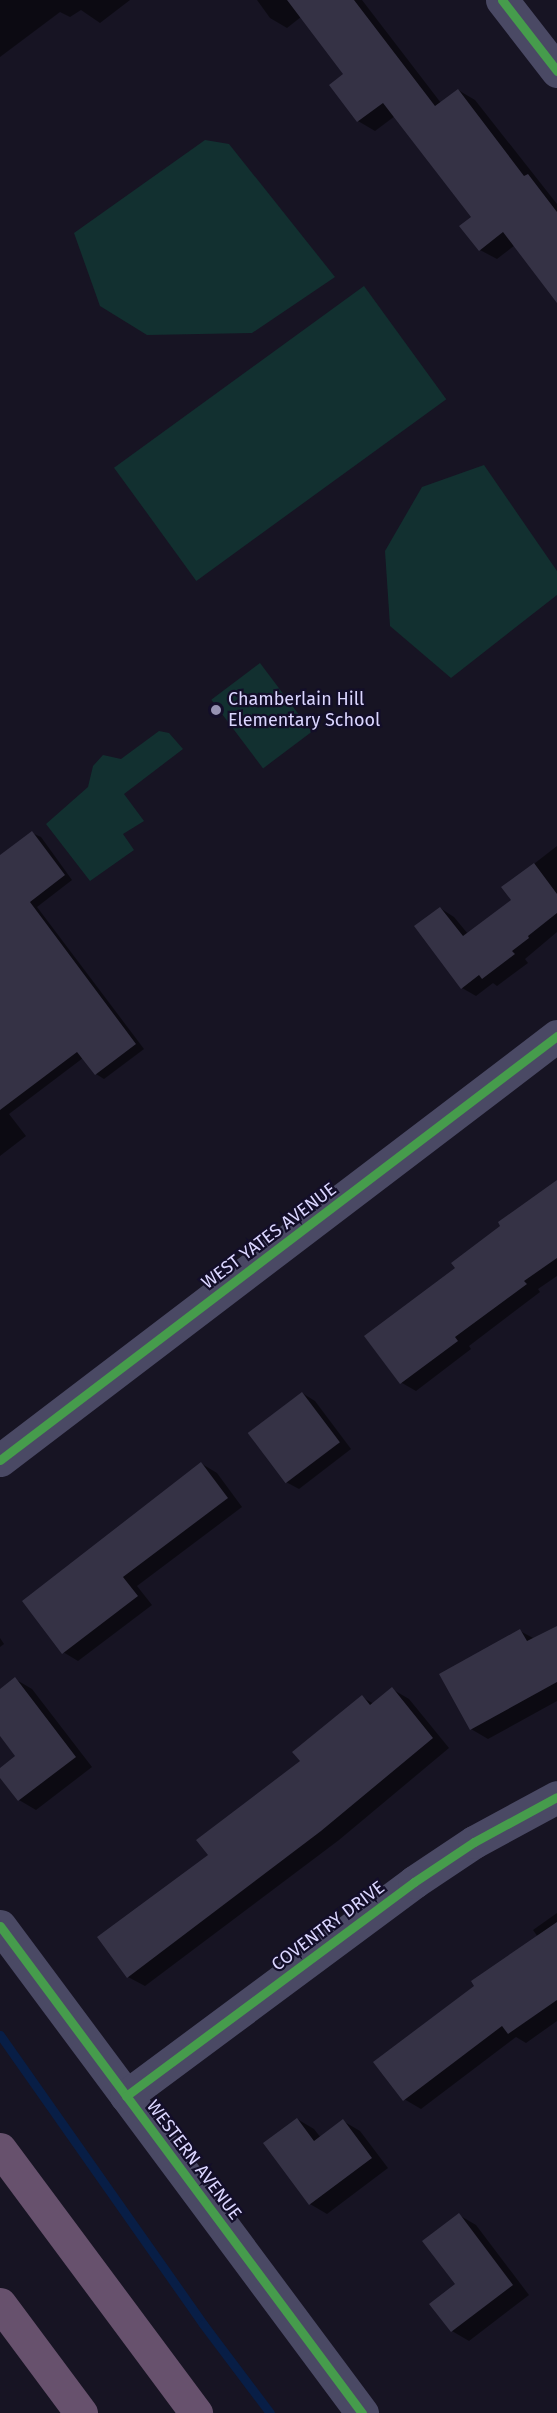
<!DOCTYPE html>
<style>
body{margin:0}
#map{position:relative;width:557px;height:2413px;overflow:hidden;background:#171423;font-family:"Fira Sans",sans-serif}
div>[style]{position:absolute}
.green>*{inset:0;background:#123030;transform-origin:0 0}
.shadow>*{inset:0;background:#0007}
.stream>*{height:9px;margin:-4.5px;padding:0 4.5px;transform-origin:4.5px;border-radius:4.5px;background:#081e46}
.building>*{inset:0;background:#353245;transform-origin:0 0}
.minor>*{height:33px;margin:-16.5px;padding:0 16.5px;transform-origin:16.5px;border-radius:16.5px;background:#4a4964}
.highway>*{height:33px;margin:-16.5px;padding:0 16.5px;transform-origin:16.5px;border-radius:16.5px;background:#67516d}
.cycleway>*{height:9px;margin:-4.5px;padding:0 4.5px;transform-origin:4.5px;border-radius:4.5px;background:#469c4c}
.dots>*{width:16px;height:16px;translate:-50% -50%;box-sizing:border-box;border:3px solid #130e29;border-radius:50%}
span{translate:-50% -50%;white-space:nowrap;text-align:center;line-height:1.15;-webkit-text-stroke:4.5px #130e29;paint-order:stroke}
.poi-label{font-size:18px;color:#dbd6ff}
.left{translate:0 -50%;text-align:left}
.street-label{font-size:18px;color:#dbd6ff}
</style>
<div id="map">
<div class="green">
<div style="clip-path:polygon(205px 140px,229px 144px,335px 277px,252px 333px,147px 335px,100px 306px,74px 233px)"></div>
<div style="left:364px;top:286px;width:140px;height:309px;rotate:54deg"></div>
<div style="clip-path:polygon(484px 465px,557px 571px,557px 595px,451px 678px,390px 626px,385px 551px,422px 487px)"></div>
<div style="left:260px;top:663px;width:86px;height:61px;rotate:53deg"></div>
<div style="clip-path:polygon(159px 731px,169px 733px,183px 749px,124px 794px,144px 821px,123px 834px,134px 850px,90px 881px,46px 824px,88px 787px,93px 766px,103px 755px,121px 759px)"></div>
</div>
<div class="shadow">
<div style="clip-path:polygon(0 0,130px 0,100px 23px,81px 10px,70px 17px,60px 12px,0 57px)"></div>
<div style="clip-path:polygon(257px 0,362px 0,441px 103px,458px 90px,475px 100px,557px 204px,557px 298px,515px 245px,497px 259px,480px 250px,473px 217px,395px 116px,375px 131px,358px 121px,345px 74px,301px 17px,287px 28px,270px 18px)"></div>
<div style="clip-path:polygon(32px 833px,41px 837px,72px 880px,37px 907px,144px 1049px,104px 1079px,96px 1074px,83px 1058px,9px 1114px,26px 1136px,0 1156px,0 857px)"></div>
<div style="clip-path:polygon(557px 846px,557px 932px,525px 959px,528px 963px,497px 986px,493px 983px,476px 996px,462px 988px,440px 908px,454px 917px,468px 934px,513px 900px,503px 888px)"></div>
<div style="clip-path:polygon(557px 1182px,557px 1276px,538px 1289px,540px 1292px,469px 1346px,471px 1349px,416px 1391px,402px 1383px,366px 1336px,457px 1268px)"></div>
<div style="clip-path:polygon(302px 1393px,315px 1401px,351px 1449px,299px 1489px,286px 1482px)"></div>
<div style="clip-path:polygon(202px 1464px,217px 1473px,242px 1507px,137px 1586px,152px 1605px,78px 1661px,63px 1652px)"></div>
<div style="clip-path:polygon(557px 1628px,557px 1701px,488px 1739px,471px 1729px,520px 1631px,535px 1639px)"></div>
<div style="clip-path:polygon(0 1638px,4px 1644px,0 1647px)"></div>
<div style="clip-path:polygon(15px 1679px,32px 1689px,92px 1767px,36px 1810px,19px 1800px,0 1775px,0 1770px,17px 1757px,0 1734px,0 1691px)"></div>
<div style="clip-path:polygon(392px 1689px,409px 1699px,449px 1748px,339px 1840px,145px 1986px,128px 1977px,210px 1855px,362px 1697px,374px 1704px)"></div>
<div style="clip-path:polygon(557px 1913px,557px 2021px,526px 2043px,516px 2037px,421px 2109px,404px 2099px,476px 1986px,538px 1937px,533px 1930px)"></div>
<div style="clip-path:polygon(297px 2119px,314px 2129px,321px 2138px,343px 2121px,360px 2131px,388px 2168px,327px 2214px,310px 2204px)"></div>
<div style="clip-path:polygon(459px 2215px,476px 2225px,529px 2295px,469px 2341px,452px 2331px,457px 2284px)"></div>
</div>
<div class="stream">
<div style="left:0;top:2035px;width:353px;rotate:54.9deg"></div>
<div style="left:203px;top:2324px;width:111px;rotate:53deg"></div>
</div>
<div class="building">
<div style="clip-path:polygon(287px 0,354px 0,435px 106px,458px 89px,524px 176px,528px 174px,557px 212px,557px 303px,503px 232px,479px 251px,459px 226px,471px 217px,383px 103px,357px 122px,329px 85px,343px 74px)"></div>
<div style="clip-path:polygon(32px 831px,65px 875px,30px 902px,136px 1044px,95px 1075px,77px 1052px,0 1110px,0 855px)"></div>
<div style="clip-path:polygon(534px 863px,557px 894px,557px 913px,528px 936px,529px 938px,512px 951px,515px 954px,482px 979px,479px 975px,461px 989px,414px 926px,440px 907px,463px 936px,511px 900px,501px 887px)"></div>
<div style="clip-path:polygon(557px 1180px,557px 1258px,524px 1281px,527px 1284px,455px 1337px,458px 1341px,400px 1384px,364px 1336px,455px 1268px,451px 1263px,500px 1226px,498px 1222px)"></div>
<div style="left:302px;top:1392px;width:63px;height:68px;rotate:53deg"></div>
<div style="clip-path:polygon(201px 1462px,228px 1498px,123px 1577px,138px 1596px,62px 1654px,22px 1601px)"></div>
<div style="clip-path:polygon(557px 1626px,557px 1682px,470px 1730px,439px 1674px,520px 1629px,527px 1641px)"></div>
<div style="clip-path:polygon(15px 1677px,76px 1757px,18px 1801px,0 1778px,0 1768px,15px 1756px,0 1736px,0 1689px)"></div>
<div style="clip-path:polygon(392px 1687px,433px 1738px,321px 1831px,127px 1978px,97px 1937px,208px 1855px,196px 1840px,300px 1761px,292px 1752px,362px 1695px,370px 1705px)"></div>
<div style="clip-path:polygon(557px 1922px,557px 2000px,508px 2034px,502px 2026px,403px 2101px,373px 2062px,474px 1986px,471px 1981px)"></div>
<div style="clip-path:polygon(297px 2118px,314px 2141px,343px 2119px,372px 2158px,309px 2205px,263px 2143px)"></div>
<div style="clip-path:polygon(459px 2213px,513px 2285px,451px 2332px,429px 2304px,455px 2284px,422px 2241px)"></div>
</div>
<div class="minor">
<div style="left:502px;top:0;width:90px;rotate:52.2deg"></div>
<div style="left:0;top:1460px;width:700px;rotate:-37.28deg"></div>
<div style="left:0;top:1926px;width:607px;rotate:53.38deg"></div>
<div style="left:126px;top:2096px;width:359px;rotate:-36.6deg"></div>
<div style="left:414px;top:1882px;width:72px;rotate:-33.7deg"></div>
<div style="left:474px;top:1842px;width:94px;rotate:-28.5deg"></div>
</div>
<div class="highway">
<div style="left:0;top:2149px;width:329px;rotate:53.4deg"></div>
<div style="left:0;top:2304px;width:136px;rotate:53.4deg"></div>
</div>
<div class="cycleway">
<div style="left:502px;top:0;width:90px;rotate:52.2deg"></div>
<div style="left:0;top:1460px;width:700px;rotate:-37.28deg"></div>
<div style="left:0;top:1926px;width:607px;rotate:53.38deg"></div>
<div style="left:126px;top:2096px;width:359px;rotate:-36.6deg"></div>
<div style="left:414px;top:1882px;width:72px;rotate:-33.7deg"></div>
<div style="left:474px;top:1842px;width:94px;rotate:-28.5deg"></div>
</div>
<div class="dots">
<div style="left:216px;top:710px;background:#9692b2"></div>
</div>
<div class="poi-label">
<span class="left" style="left:228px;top:710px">Chamberlain Hill<br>Elementary School</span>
</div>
<div class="street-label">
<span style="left:269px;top:1236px;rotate:-37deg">WEST YATES AVENUE</span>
<span style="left:328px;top:1926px;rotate:-37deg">COVENTRY DRIVE</span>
<span style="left:194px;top:2160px;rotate:53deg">WESTERN AVENUE</span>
</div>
</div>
